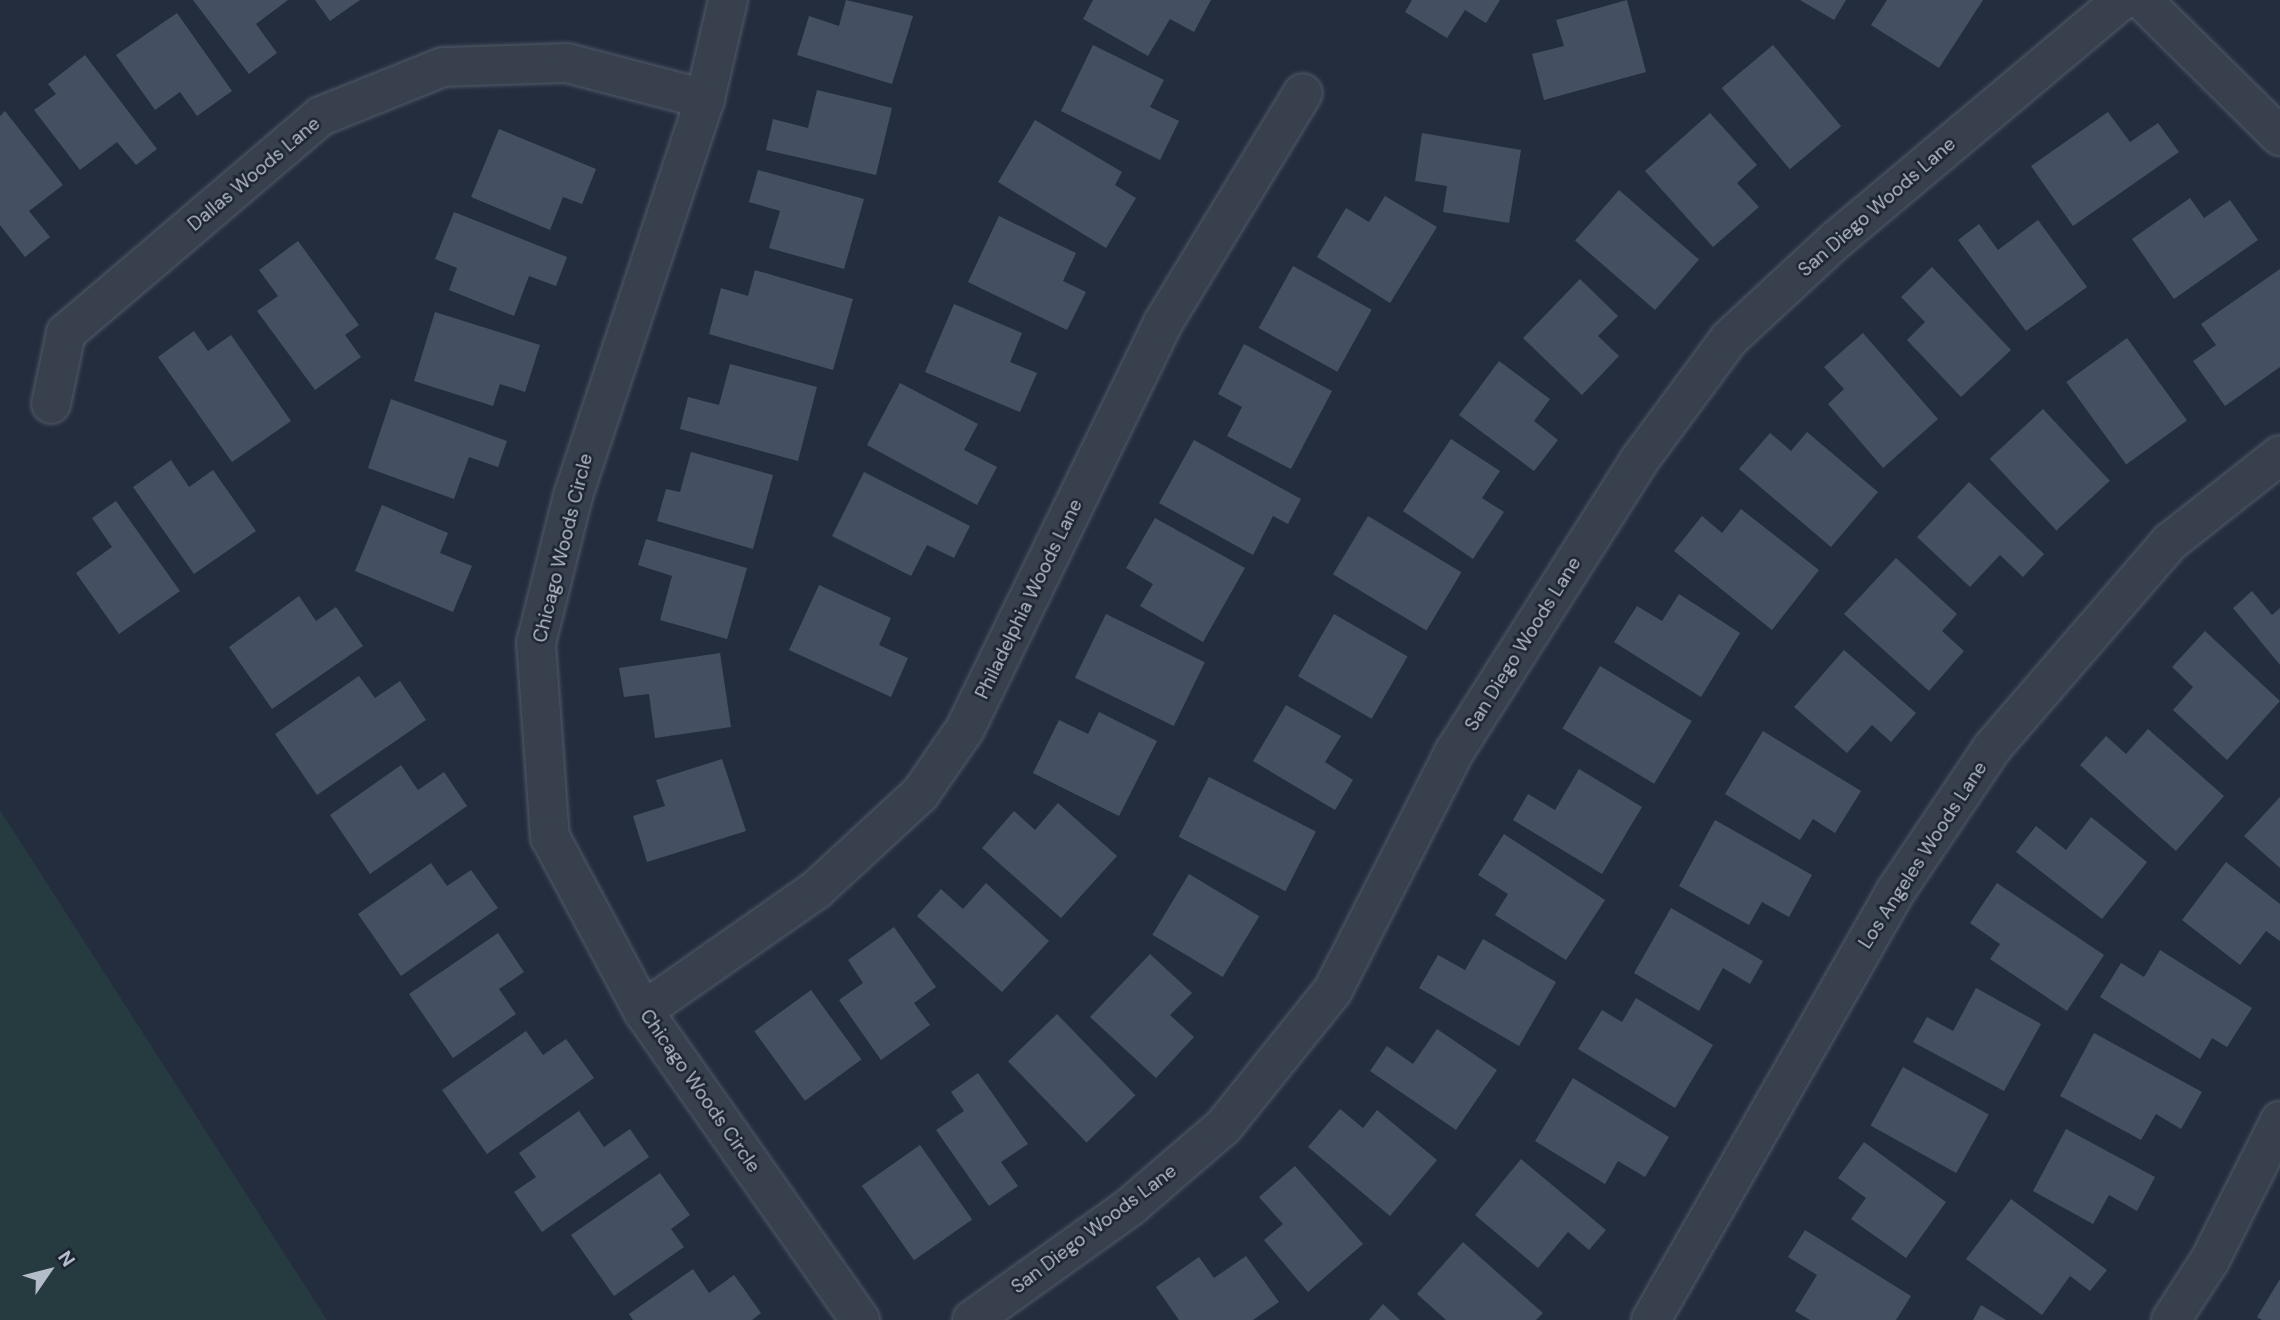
<!DOCTYPE html>
<style>
body{margin:0}
#map{position:relative;width:2280px;height:1320px;overflow:hidden;background:#242d3e;font-family:"DM Sans",sans-serif}
div>[style]{position:absolute}
.green>*{inset:0;background:#263b3f}
.building>*{inset:0;background:#454f62;transform-origin:0 0}
.roads{filter:drop-shadow(0 0 2px #535b69) drop-shadow(0 0 2px #535b69)}
.minor>*{height:38px;margin:-19px;padding:0 19px;transform-origin:19px;border-radius:19px;background:#38404e}
span{translate:-50% -50%;white-space:nowrap;text-align:center;line-height:1.15;-webkit-text-stroke:5px #1d2533;paint-order:stroke}
.street-label{font-size:19px;color:#b4bbc9}
.north{position:absolute;left:14px;top:1236px;width:70px;height:70px;-webkit-text-stroke:5px #1d2533;paint-order:stroke;rotate:55deg;font-size:19px;font-weight:700;line-height:28px;text-align:center;color:#b4bbc9}
.north::after{content:'';display:block;margin:auto;width:24px;height:32px;background:#b4bbc9;clip-path:polygon(50% 0,100% 100%,50% 72%,0 100%)}
</style>
<div id="map">
<div class="green">
<div style="clip-path:polygon(0 810px,327px 1320px,0 1320px)"></div>
</div>
<div class="building">
<div style="clip-path:polygon(193px 0,288px 0,256px 24px,277px 53px,249px 74px)"></div>
<div style="clip-path:polygon(315px 0,360px 0,330px 21px)"></div>
<div style="clip-path:polygon(846px 0,913px 16px,892px 84px,797px 55px,809px 16px,839px 26px)"></div>
<div style="clip-path:polygon(1093px 0,1211px 0,1194px 32px,1170px 19px,1148px 56px,1083px 19px)"></div>
<div style="clip-path:polygon(1412px 0,1500px 0,1486px 23px,1465px 10px,1447px 38px,1405px 12px)"></div>
<div style="clip-path:polygon(1627px 0,1646px 72px,1544px 100px,1532px 54px,1564px 46px,1556px 20px)"></div>
<div style="clip-path:polygon(1800px 0,1846px 0,1834px 20px)"></div>
<div style="clip-path:polygon(1887px 0,1983px 0,1939px 68px,1871px 25px)"></div>
<div style="clip-path:polygon(177px 13px,232px 91px,197px 116px,180px 92px,155px 110px,116px 55px)"></div>
<div style="clip-path:polygon(1093px 45px,1164px 80px,1150px 107px,1179px 121px,1160px 160px,1061px 111px)"></div>
<div style="left:1773px;top:45px;width:106px;height:67px;rotate:50deg"></div>
<div style="clip-path:polygon(85px 55px,157px 149px,136px 165px,117px 142px,80px 170px,34px 110px,56px 94px,48px 84px)"></div>
<div style="clip-path:polygon(817px 90px,892px 108px,876px 175px,766px 150px,773px 119px,808px 128px)"></div>
<div style="clip-path:polygon(5px 111px,63px 185px,29px 211px,50px 237px,25px 257px,0 225px,0 116px)"></div>
<div style="clip-path:polygon(2108px 112px,2130px 142px,2158px 123px,2179px 152px,2073px 226px,2031px 166px)"></div>
<div style="clip-path:polygon(1710px 113px,1757px 165px,1737px 183px,1759px 207px,1713px 247px,1645px 171px)"></div>
<div style="clip-path:polygon(1035px 120px,1122px 172px,1115px 185px,1136px 198px,1106px 248px,998px 182px)"></div>
<div style="clip-path:polygon(499px 129px,596px 169px,582px 204px,563px 197px,550px 230px,471px 197px)"></div>
<div style="clip-path:polygon(1422px 133px,1521px 150px,1509px 223px,1443px 212px,1447px 186px,1415px 181px)"></div>
<div style="clip-path:polygon(758px 170px,864px 199px,844px 269px,769px 248px,780px 211px,749px 202px)"></div>
<div style="left:1619px;top:190px;width:106px;height:67px;rotate:41deg"></div>
<div style="clip-path:polygon(1385px 196px,1437px 227px,1390px 303px,1317px 257px,1346px 208px,1369px 222px)"></div>
<div style="clip-path:polygon(2190px 198px,2204px 218px,2230px 200px,2258px 240px,2174px 299px,2132px 239px)"></div>
<div style="clip-path:polygon(454px 212px,567px 257px,556px 286px,529px 276px,514px 316px,449px 290px,457px 268px,435px 259px)"></div>
<div style="clip-path:polygon(999px 216px,1076px 253px,1063px 281px,1086px 292px,1067px 330px,968px 282px)"></div>
<div style="clip-path:polygon(2038px 220px,2087px 287px,2026px 331px,1958px 240px,1979px 224px,1998px 250px)"></div>
<div style="clip-path:polygon(298px 241px,359px 325px,345px 335px,361px 357px,315px 390px,257px 311px,278px 296px,259px 270px)"></div>
<div style="left:1293px;top:266px;width:90px;height:71px;rotate:29deg"></div>
<div style="clip-path:polygon(1932px 267px,2011px 350px,1961px 397px,1907px 340px,1925px 322px,1901px 297px)"></div>
<div style="clip-path:polygon(2280px 269px,2280px 367px,2225px 406px,2193px 361px,2216px 345px,2201px 324px)"></div>
<div style="clip-path:polygon(755px 270px,853px 299px,833px 370px,709px 334px,721px 288px,748px 296px)"></div>
<div style="clip-path:polygon(1580px 279px,1618px 316px,1598px 336px,1619px 356px,1582px 395px,1523px 338px)"></div>
<div style="clip-path:polygon(954px 304px,1022px 333px,1010px 362px,1037px 373px,1020px 412px,925px 372px)"></div>
<div style="clip-path:polygon(435px 312px,540px 345px,525px 392px,500px 384px,493px 406px,414px 381px)"></div>
<div style="clip-path:polygon(194px 331px,208px 351px,231px 335px,291px 421px,232px 462px,158px 357px)"></div>
<div style="clip-path:polygon(1863px 333px,1938px 419px,1883px 468px,1828px 404px,1844px 389px,1824px 367px)"></div>
<div style="left:2127px;top:338px;width:102px;height:75px;rotate:54deg"></div>
<div style="clip-path:polygon(1244px 344px,1332px 391px,1291px 469px,1227px 436px,1242px 407px,1218px 394px)"></div>
<div style="clip-path:polygon(1499px 361px,1550px 399px,1534px 421px,1558px 440px,1534px 471px,1459px 415px)"></div>
<div style="clip-path:polygon(730px 364px,817px 387px,798px 461px,680px 429px,688px 397px,719px 405px)"></div>
<div style="clip-path:polygon(900px 383px,978px 424px,964px 450px,997px 467px,977px 505px,867px 445px)"></div>
<div style="clip-path:polygon(391px 399px,507px 441px,498px 467px,469px 457px,454px 499px,368px 468px)"></div>
<div style="left:2043px;top:409px;width:98px;height:73px;rotate:47deg"></div>
<div style="clip-path:polygon(1807px 432px,1878px 492px,1831px 547px,1739px 469px,1770px 433px,1791px 451px)"></div>
<div style="clip-path:polygon(1451px 439px,1500px 471px,1482px 498px,1504px 512px,1473px 559px,1403px 511px)"></div>
<div style="clip-path:polygon(1194px 440px,1301px 499px,1288px 524px,1273px 516px,1253px 555px,1159px 503px)"></div>
<div style="clip-path:polygon(691px 452px,773px 475px,753px 549px,657px 521px,666px 489px,680px 492px)"></div>
<div style="clip-path:polygon(171px 460px,189px 487px,213px 470px,256px 531px,194px 574px,133px 487px)"></div>
<div style="clip-path:polygon(864px 472px,970px 526px,954px 558px,927px 545px,911px 576px,832px 536px)"></div>
<div style="clip-path:polygon(1969px 482px,2044px 554px,2023px 577px,2000px 555px,1970px 587px,1917px 537px)"></div>
<div style="clip-path:polygon(116px 501px,180px 591px,119px 634px,76px 573px,112px 547px,92px 518px)"></div>
<div style="clip-path:polygon(382px 505px,448px 533px,440px 553px,472px 566px,453px 612px,355px 571px)"></div>
<div style="clip-path:polygon(1741px 509px,1819px 570px,1772px 630px,1674px 551px,1702px 516px,1722px 533px)"></div>
<div style="left:1368px;top:516px;width:109px;height:68px;rotate:31deg"></div>
<div style="clip-path:polygon(1155px 518px,1245px 568px,1203px 642px,1140px 606px,1153px 584px,1126px 568px)"></div>
<div style="clip-path:polygon(646px 539px,747px 568px,727px 639px,660px 620px,672px 576px,638px 565px)"></div>
<div style="clip-path:polygon(1896px 558px,1957px 614px,1942px 631px,1964px 651px,1929px 691px,1844px 614px)"></div>
<div style="clip-path:polygon(819px 585px,891px 618px,879px 645px,908px 658px,891px 697px,789px 650px)"></div>
<div style="clip-path:polygon(2252px 591px,2272px 615px,2280px 608px,2280px 665px,2233px 608px)"></div>
<div style="clip-path:polygon(1679px 594px,1740px 633px,1701px 697px,1614px 642px,1637px 606px,1662px 621px)"></div>
<div style="clip-path:polygon(299px 596px,316px 621px,336px 607px,363px 646px,272px 709px,229px 647px)"></div>
<div style="left:1106px;top:614px;width:110px;height:71px;rotate:26deg"></div>
<div style="left:1334px;top:614px;width:85px;height:72px;rotate:30deg"></div>
<div style="clip-path:polygon(2205px 631px,2280px 701px,2227px 760px,2173px 710px,2193px 687px,2172px 667px)"></div>
<div style="clip-path:polygon(1844px 650px,1916px 713px,1891px 742px,1872px 725px,1847px 753px,1794px 707px)"></div>
<div style="clip-path:polygon(720px 653px,731px 727px,655px 738px,649px 694px,624px 697px,619px 668px)"></div>
<div style="left:1600px;top:666px;width:107px;height:73px;rotate:31deg"></div>
<div style="clip-path:polygon(359px 676px,375px 698px,400px 681px,426px 720px,317px 795px,275px 734px)"></div>
<div style="clip-path:polygon(1286px 705px,1341px 736px,1325px 762px,1353px 780px,1335px 810px,1253px 761px)"></div>
<div style="clip-path:polygon(1099px 712px,1157px 741px,1119px 816px,1033px 773px,1059px 720px,1088px 734px)"></div>
<div style="clip-path:polygon(2148px 729px,2224px 796px,2176px 851px,2080px 765px,2106px 736px,2126px 754px)"></div>
<div style="clip-path:polygon(1763px 731px,1861px 791px,1835px 833px,1813px 819px,1800px 840px,1725px 794px)"></div>
<div style="clip-path:polygon(722px 759px,746px 831px,647px 862px,633px 816px,665px 806px,656px 780px)"></div>
<div style="clip-path:polygon(401px 765px,418px 790px,444px 772px,467px 806px,370px 874px,330px 815px)"></div>
<div style="clip-path:polygon(1579px 769px,1642px 807px,1602px 874px,1513px 820px,1528px 794px,1555px 810px)"></div>
<div style="left:1209px;top:777px;width:120px;height:67px;rotate:27deg"></div>
<div style="clip-path:polygon(2280px 797px,2280px 868px,2244px 836px)"></div>
<div style="clip-path:polygon(1058px 803px,1117px 856px,1061px 918px,982px 848px,1014px 811px,1035px 830px)"></div>
<div style="clip-path:polygon(2091px 817px,2147px 862px,2102px 919px,2016px 852px,2036px 826px,2066px 850px)"></div>
<div style="clip-path:polygon(1715px 820px,1812px 875px,1789px 917px,1762px 902px,1749px 925px,1679px 886px)"></div>
<div style="clip-path:polygon(1504px 834px,1605px 900px,1566px 960px,1495px 915px,1508px 894px,1478px 875px)"></div>
<div style="clip-path:polygon(2226px 862px,2280px 904px,2280px 941px,2266px 931px,2240px 965px,2182px 920px)"></div>
<div style="clip-path:polygon(431px 863px,447px 886px,471px 870px,498px 908px,401px 976px,358px 914px)"></div>
<div style="left:1189px;top:874px;width:82px;height:71px;rotate:31deg"></div>
<div style="clip-path:polygon(986px 883px,1049px 941px,1002px 992px,917px 916px,941px 889px,963px 909px)"></div>
<div style="clip-path:polygon(1997px 883px,2104px 955px,2067px 1011px,1990px 959px,2000px 944px,1970px 923px)"></div>
<div style="clip-path:polygon(1671px 908px,1763px 961px,1750px 984px,1723px 968px,1699px 1011px,1634px 973px)"></div>
<div style="clip-path:polygon(894px 927px,936px 987px,914px 1003px,930px 1025px,881px 1060px,839px 1000px,863px 983px,848px 960px)"></div>
<div style="clip-path:polygon(498px 933px,524px 972px,499px 989px,516px 1014px,453px 1058px,409px 994px)"></div>
<div style="clip-path:polygon(1483px 939px,1556px 982px,1519px 1046px,1419px 988px,1438px 955px,1465px 970px)"></div>
<div style="clip-path:polygon(2160px 950px,2252px 1008px,2227px 1047px,2212px 1038px,2200px 1059px,2100px 997px,2121px 963px,2144px 977px)"></div>
<div style="clip-path:polygon(1150px 954px,1192px 993px,1170px 1015px,1194px 1037px,1156px 1078px,1090px 1017px)"></div>
<div style="clip-path:polygon(1976px 988px,2041px 1024px,2004px 1091px,1913px 1042px,1927px 1017px,1953px 1031px)"></div>
<div style="left:811px;top:990px;width:86px;height:70px;rotate:54deg"></div>
<div style="clip-path:polygon(1636px 998px,1713px 1045px,1675px 1108px,1578px 1049px,1602px 1010px,1622px 1022px)"></div>
<div style="left:1057px;top:1014px;width:113px;height:68px;rotate:46deg"></div>
<div style="clip-path:polygon(1437px 1029px,1497px 1070px,1456px 1130px,1370px 1071px,1387px 1046px,1413px 1064px)"></div>
<div style="clip-path:polygon(526px 1031px,543px 1055px,566px 1039px,594px 1078px,487px 1154px,442px 1090px)"></div>
<div style="clip-path:polygon(2094px 1033px,2202px 1092px,2181px 1129px,2156px 1114px,2141px 1140px,2060px 1096px)"></div>
<div style="left:1903px;top:1067px;width:98px;height:67px;rotate:29deg"></div>
<div style="clip-path:polygon(978px 1073px,1028px 1144px,1001px 1162px,1018px 1186px,989px 1206px,936px 1130px,964px 1111px,951px 1092px)"></div>
<div style="clip-path:polygon(1573px 1078px,1669px 1137px,1645px 1177px,1618px 1161px,1605px 1184px,1535px 1141px)"></div>
<div style="clip-path:polygon(1340px 1109px,1363px 1128px,1377px 1110px,1437px 1160px,1390px 1216px,1308px 1147px)"></div>
<div style="clip-path:polygon(579px 1111px,604px 1147px,630px 1129px,649px 1157px,542px 1232px,514px 1192px,536px 1177px,519px 1153px)"></div>
<div style="clip-path:polygon(2066px 1129px,2155px 1177px,2137px 1211px,2109px 1195px,2093px 1224px,2033px 1191px)"></div>
<div style="clip-path:polygon(1864px 1142px,1946px 1202px,1906px 1258px,1851px 1219px,1866px 1198px,1838px 1178px)"></div>
<div style="left:920px;top:1145px;width:91px;height:71px;rotate:55deg"></div>
<div style="clip-path:polygon(1521px 1159px,1606px 1230px,1589px 1250px,1568px 1232px,1538px 1268px,1475px 1215px)"></div>
<div style="clip-path:polygon(1295px 1166px,1363px 1244px,1308px 1292px,1264px 1240px,1283px 1224px,1259px 1197px)"></div>
<div style="clip-path:polygon(660px 1173px,690px 1215px,671px 1229px,684px 1247px,614px 1296px,571px 1235px)"></div>
<div style="clip-path:polygon(2011px 1199px,2107px 1270px,2090px 1291px,2070px 1276px,2042px 1315px,1966px 1259px)"></div>
<div style="clip-path:polygon(1805px 1230px,1911px 1296px,1896px 1320px,1810px 1320px,1795px 1311px,1817px 1275px,1788px 1257px)"></div>
<div style="clip-path:polygon(1463px 1242px,1543px 1313px,1536px 1320px,1446px 1320px,1417px 1294px)"></div>
<div style="clip-path:polygon(1246px 1256px,1279px 1302px,1253px 1320px,1179px 1320px,1156px 1287px,1199px 1257px,1214px 1278px)"></div>
<div style="clip-path:polygon(693px 1269px,709px 1293px,734px 1275px,761px 1313px,752px 1320px,633px 1320px,629px 1314px)"></div>
<div style="clip-path:polygon(2280px 1279px,2280px 1320px,2262px 1320px,2257px 1317px)"></div>
<div style="clip-path:polygon(1383px 1304px,1400px 1320px,1369px 1320px)"></div>
<div style="clip-path:polygon(1981px 1305px,2006px 1320px,1973px 1320px)"></div>
</div>
<div class="roads">
<div class="minor">
<div style="left:728px;top:0;width:102px;rotate:103.1deg"></div>
<div style="left:705px;top:99px;width:418px;rotate:108.4deg"></div>
<div style="left:573px;top:496px;width:152px;rotate:104.1deg"></div>
<div style="left:536px;top:643px;width:195px;rotate:85.9deg"></div>
<div style="left:550px;top:837px;width:197px;rotate:61.9deg"></div>
<div style="left:643px;top:1011px;width:378px;rotate:54.9deg"></div>
<div style="left:2142px;top:0;width:194px;rotate:44.6deg"></div>
<div style="left:51px;top:404px;width:73px;rotate:-78.1deg"></div>
<div style="left:66px;top:333px;width:335px;rotate:-40.4deg"></div>
<div style="left:321px;top:116px;width:131px;rotate:-21.9deg"></div>
<div style="left:443px;top:67px;width:124px;rotate:-1.8deg"></div>
<div style="left:567px;top:63px;width:143px;rotate:14.6deg"></div>
<div style="left:643px;top:1011px;width:213px;rotate:-35deg"></div>
<div style="left:817px;top:889px;width:140px;rotate:-42.7deg"></div>
<div style="left:920px;top:794px;width:79px;rotate:-55.3deg"></div>
<div style="left:965px;top:729px;width:452px;rotate:-64deg"></div>
<div style="left:1163px;top:323px;width:269px;rotate:-58.7deg"></div>
<div style="left:972px;top:1320px;width:196px;rotate:-35.6deg"></div>
<div style="left:1131px;top:1206px;width:121px;rotate:-40.7deg"></div>
<div style="left:1223px;top:1127px;width:176px;rotate:-51.2deg"></div>
<div style="left:1333px;top:990px;width:265px;rotate:-63deg"></div>
<div style="left:1453px;top:754px;width:346px;rotate:-57.6deg"></div>
<div style="left:1638px;top:462px;width:153px;rotate:-53.5deg"></div>
<div style="left:1729px;top:339px;width:146px;rotate:-42.8deg"></div>
<div style="left:1836px;top:240px;width:373px;rotate:-40deg"></div>
<div style="left:1651px;top:1320px;width:493px;rotate:-60.3deg"></div>
<div style="left:1895px;top:892px;width:174px;rotate:-56deg"></div>
<div style="left:1992px;top:748px;width:272px;rotate:-49.2deg"></div>
<div style="left:2170px;top:542px;width:140px;rotate:-38.3deg"></div>
<div style="left:2171px;top:1320px;width:72px;rotate:-57deg"></div>
<div style="left:2210px;top:1260px;width:156px;rotate:-63.3deg"></div>
</div>
</div>
<div class="street-label">
<span style="left:254px;top:174px;rotate:-40deg">Dallas Woods Lane</span>
<span style="left:1877px;top:207px;rotate:-41deg">San Diego Woods Lane</span>
<span style="left:563px;top:548px;rotate:-76deg">Chicago Woods Circle</span>
<span style="left:1029px;top:599px;rotate:-64deg">Philadelphia Woods Lane</span>
<span style="left:1523px;top:644px;rotate:-58deg">San Diego Woods Lane</span>
<span style="left:1923px;top:855px;rotate:-57deg">Los Angeles Woods Lane</span>
<span style="left:700px;top:1091px;rotate:55deg">Chicago Woods Circle</span>
<span style="left:1094px;top:1229px;rotate:-37deg">San Diego Woods Lane</span>
</div>
<div class="north">N</div>
</div>
